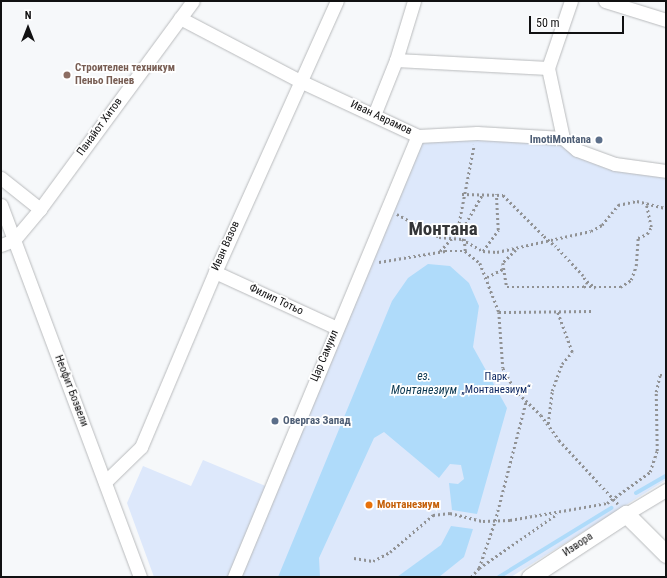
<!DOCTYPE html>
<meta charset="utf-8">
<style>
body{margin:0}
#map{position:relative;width:667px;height:578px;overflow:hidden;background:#f6f8fa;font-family:"Roboto Condensed",sans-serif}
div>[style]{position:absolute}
.green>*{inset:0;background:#dde8fb}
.water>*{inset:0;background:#afdbfa}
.stream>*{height:4px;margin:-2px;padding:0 2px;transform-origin:2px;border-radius:2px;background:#afdbfa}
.path>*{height:2.5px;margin-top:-1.25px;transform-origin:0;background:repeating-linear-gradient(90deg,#919294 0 2px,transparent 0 5px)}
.roads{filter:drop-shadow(0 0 1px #b9bbbd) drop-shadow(0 0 1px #b9bbbd)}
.minor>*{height:13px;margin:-6.5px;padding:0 6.5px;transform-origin:6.5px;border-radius:6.5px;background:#fff}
.major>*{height:17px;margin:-8.5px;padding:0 8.5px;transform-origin:8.5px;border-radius:8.5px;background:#fff}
.path-bridge>*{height:2.5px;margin-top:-1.25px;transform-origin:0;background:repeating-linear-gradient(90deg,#919294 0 2px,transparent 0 5px)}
.dots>*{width:11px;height:11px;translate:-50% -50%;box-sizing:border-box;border:2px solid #fff;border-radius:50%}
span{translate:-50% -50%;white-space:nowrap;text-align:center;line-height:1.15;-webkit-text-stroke:3.5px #fff;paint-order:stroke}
.education-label{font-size:11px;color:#785e54;font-weight:700}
.left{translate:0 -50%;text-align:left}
.street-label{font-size:11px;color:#111112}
.service-label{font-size:11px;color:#4e5e75;font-weight:700}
.right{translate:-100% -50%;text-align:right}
.park-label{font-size:11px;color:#0e2862}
.food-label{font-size:11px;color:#c56008;font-weight:700}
.water-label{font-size:12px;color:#0c3952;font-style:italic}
.town-label{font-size:19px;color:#343537;font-weight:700}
.frame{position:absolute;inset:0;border:2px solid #111112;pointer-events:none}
.north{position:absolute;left:8px;top:8px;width:40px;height:40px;-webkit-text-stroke:3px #fff;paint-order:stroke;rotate:0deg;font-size:11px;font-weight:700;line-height:16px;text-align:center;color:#111112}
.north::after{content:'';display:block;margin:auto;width:14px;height:18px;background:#111112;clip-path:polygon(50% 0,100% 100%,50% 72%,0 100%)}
.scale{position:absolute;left:529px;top:16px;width:95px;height:18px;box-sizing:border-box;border:2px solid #111112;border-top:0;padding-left:5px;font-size:12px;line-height:14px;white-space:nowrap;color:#111112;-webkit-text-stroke:3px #fff;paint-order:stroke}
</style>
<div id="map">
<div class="green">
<div style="clip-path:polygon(418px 136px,563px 138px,577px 150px,666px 171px,666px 480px,511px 577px,237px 577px)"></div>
<div style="clip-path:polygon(203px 460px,268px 487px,229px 577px,154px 577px,127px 503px,143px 466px,191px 486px)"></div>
</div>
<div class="water">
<div style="clip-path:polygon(428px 264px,450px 266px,469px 283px,479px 306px,473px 347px,507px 408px,477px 514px,452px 510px,449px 483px,458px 484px,464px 479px,461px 465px,450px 464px,439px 478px,384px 432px,374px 438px,319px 558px,320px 577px,278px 577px,392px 301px,408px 278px)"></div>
<div style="clip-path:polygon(451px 526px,473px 529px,464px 557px,439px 577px,397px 577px,441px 545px)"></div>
</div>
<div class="stream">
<div style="left:636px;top:493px;width:34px;rotate:-30deg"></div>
<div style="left:499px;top:577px;width:132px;rotate:-31.6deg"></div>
</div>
<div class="path">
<div style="left:462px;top:194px;width:41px;rotate:1.4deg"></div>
<div style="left:503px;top:195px;width:58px;rotate:45deg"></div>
<div style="left:397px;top:214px;width:48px;rotate:28.7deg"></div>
<div style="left:439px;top:237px;width:23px;rotate:5deg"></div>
<div style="left:462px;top:239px;width:24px;rotate:30deg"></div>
<div style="left:483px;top:251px;width:14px;rotate:4deg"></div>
<div style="left:497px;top:252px;width:96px;rotate:-12.6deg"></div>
<div style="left:591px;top:231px;width:13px;rotate:-29deg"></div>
<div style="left:602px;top:225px;width:26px;rotate:-51deg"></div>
<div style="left:618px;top:205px;width:19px;rotate:-12deg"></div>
<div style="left:637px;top:201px;width:30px;rotate:14deg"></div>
<div style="left:516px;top:250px;width:18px;rotate:135deg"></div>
<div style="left:503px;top:263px;width:24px;rotate:81deg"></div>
<div style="left:507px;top:287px;width:76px"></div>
<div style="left:583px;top:287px;width:5px;rotate:-37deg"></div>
<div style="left:587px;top:284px;width:9px;rotate:-117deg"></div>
<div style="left:583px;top:276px;width:41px;rotate:-133deg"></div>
<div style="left:440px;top:251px;width:25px;rotate:-47deg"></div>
<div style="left:457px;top:233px;width:90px;rotate:-79.1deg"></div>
<div style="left:465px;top:251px;width:23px;rotate:-95deg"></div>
<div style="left:463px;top:228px;width:39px;rotate:-60deg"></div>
<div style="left:483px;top:251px;width:26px;rotate:-54deg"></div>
<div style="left:498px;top:230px;width:36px;rotate:-93deg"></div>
<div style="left:379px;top:262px;width:67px;rotate:-9.5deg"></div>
<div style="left:445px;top:251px;width:20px"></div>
<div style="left:465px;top:251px;width:19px;rotate:39deg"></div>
<div style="left:480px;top:263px;width:53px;rotate:68.8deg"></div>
<div style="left:499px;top:312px;width:56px;rotate:85.9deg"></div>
<div style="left:503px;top:368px;width:25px;rotate:61deg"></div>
<div style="left:515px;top:390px;width:36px;rotate:44deg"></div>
<div style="left:541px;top:415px;width:31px;rotate:54deg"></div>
<div style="left:559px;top:440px;width:87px;rotate:47.3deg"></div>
<div style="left:487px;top:277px;width:18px;rotate:-27deg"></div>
<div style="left:587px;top:281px;width:11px;rotate:38deg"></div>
<div style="left:584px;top:287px;width:36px"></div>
<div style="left:620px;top:287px;width:13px;rotate:-32deg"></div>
<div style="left:631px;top:280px;width:15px;rotate:-70deg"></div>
<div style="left:636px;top:266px;width:28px;rotate:-86deg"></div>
<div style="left:638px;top:238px;width:10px;rotate:-24deg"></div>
<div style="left:647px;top:234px;width:8px;rotate:-60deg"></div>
<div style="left:651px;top:227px;width:25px;rotate:-102deg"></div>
<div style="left:499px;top:312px;width:92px;rotate:-0.6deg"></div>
<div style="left:548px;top:424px;width:33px;rotate:-83deg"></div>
<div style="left:552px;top:391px;width:29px;rotate:-70deg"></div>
<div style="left:562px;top:364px;width:16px;rotate:-50deg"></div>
<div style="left:572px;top:352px;width:44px;rotate:-110.1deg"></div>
<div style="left:354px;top:558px;width:19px;rotate:9deg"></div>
<div style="left:373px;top:561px;width:19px;rotate:-28deg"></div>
<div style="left:390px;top:552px;width:57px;rotate:-40.7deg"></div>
<div style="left:433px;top:515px;width:17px;rotate:-7deg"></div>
<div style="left:450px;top:513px;width:34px;rotate:14deg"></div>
<div style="left:483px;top:521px;width:27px;rotate:-2deg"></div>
<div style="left:510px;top:520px;width:98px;rotate:-9.9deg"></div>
<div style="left:607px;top:503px;width:53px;rotate:-35.8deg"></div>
<div style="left:650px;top:472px;width:22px;rotate:-72deg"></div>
<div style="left:657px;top:451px;width:59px;rotate:-91deg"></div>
<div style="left:656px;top:392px;width:17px;rotate:-77deg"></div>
<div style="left:660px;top:375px;width:6px"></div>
<div style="left:479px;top:568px;width:95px;rotate:-34.7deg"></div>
<div style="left:471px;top:577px;width:12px;rotate:-48deg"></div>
<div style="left:479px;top:568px;width:50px;rotate:-71.2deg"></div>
<div style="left:495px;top:521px;width:124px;rotate:-75.5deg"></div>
</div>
<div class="roads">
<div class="minor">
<div style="left:414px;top:1px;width:62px;rotate:107deg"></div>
<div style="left:396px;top:60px;width:152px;rotate:3deg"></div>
<div style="left:605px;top:1px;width:64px;rotate:17.3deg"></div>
<div style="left:180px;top:18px;width:136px;rotate:27.7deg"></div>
<div style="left:300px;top:81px;width:130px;rotate:25deg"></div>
<div style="left:418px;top:136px;width:59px;rotate:-2.9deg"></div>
<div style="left:477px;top:133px;width:86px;rotate:3.3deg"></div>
<div style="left:563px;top:138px;width:18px;rotate:41deg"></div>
<div style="left:577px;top:150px;width:40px;rotate:20.2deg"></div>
<div style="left:615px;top:164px;width:51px;rotate:7.8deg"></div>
<div style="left:374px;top:115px;width:59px;rotate:-68.2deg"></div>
<div style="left:563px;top:138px;width:72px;rotate:-102.1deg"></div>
<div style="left:548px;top:68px;width:71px;rotate:-71.1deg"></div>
<div style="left:1px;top:178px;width:50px;rotate:38.5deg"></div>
<div style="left:1px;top:205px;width:397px;rotate:69.5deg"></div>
<div style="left:1px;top:245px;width:14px;rotate:-21deg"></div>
<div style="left:14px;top:240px;width:40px;rotate:-50deg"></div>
<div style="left:40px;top:209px;width:258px;rotate:-53.7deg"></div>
<div style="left:215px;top:272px;width:134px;rotate:24.7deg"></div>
<div style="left:105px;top:482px;width:50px;rotate:-44.2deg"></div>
<div style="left:141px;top:447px;width:190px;rotate:-67.1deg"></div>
<div style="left:215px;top:272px;width:297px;rotate:-65.8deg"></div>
<div style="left:626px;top:514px;width:47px;rotate:-31deg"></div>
<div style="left:234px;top:577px;width:478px;rotate:-67.4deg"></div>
</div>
<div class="major">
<div style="left:530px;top:577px;width:115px;rotate:-33.3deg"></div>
<div style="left:626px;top:514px;width:57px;rotate:45deg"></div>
</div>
</div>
<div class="path-bridge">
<div style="left:544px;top:236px;width:15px;rotate:42deg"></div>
</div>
<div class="dots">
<div style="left:67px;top:75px;background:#8d6e63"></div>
<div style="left:599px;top:140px;background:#5c6f8a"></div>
<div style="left:275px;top:421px;background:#5c6f8a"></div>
<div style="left:369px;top:505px;background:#e8710a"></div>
</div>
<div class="education-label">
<span class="left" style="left:75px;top:75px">Строителен техникум<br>Пеньо Пенев</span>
</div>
<div class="street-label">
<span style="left:381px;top:118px;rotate:25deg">Иван Аврамов</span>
<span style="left:100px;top:127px;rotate:-54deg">Панайот Хитов</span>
<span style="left:226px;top:246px;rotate:-66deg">Иван Вазов</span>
<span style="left:276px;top:300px;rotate:25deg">Филип Тотьо</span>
<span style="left:325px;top:356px;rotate:-67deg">Цар Самуил</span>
<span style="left:71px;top:391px;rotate:69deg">Неофит Бозвели</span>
<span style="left:578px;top:545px;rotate:-34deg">Извора</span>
</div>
<div class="service-label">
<span class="right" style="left:591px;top:140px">ImotiMontana</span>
<span class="left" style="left:283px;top:421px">Овергаз Запад</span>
</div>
<div class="park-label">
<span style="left:496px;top:384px">Парк<br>„Монтанезиум“</span>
</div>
<div class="food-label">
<span class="left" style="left:377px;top:505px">Монтанезиум</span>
</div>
<div class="water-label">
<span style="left:424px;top:384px">ез.<br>Монтанезиум</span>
</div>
<div class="town-label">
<span style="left:443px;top:229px">Монтана</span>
</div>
<div class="frame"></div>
<div class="north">N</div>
<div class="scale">50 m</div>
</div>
